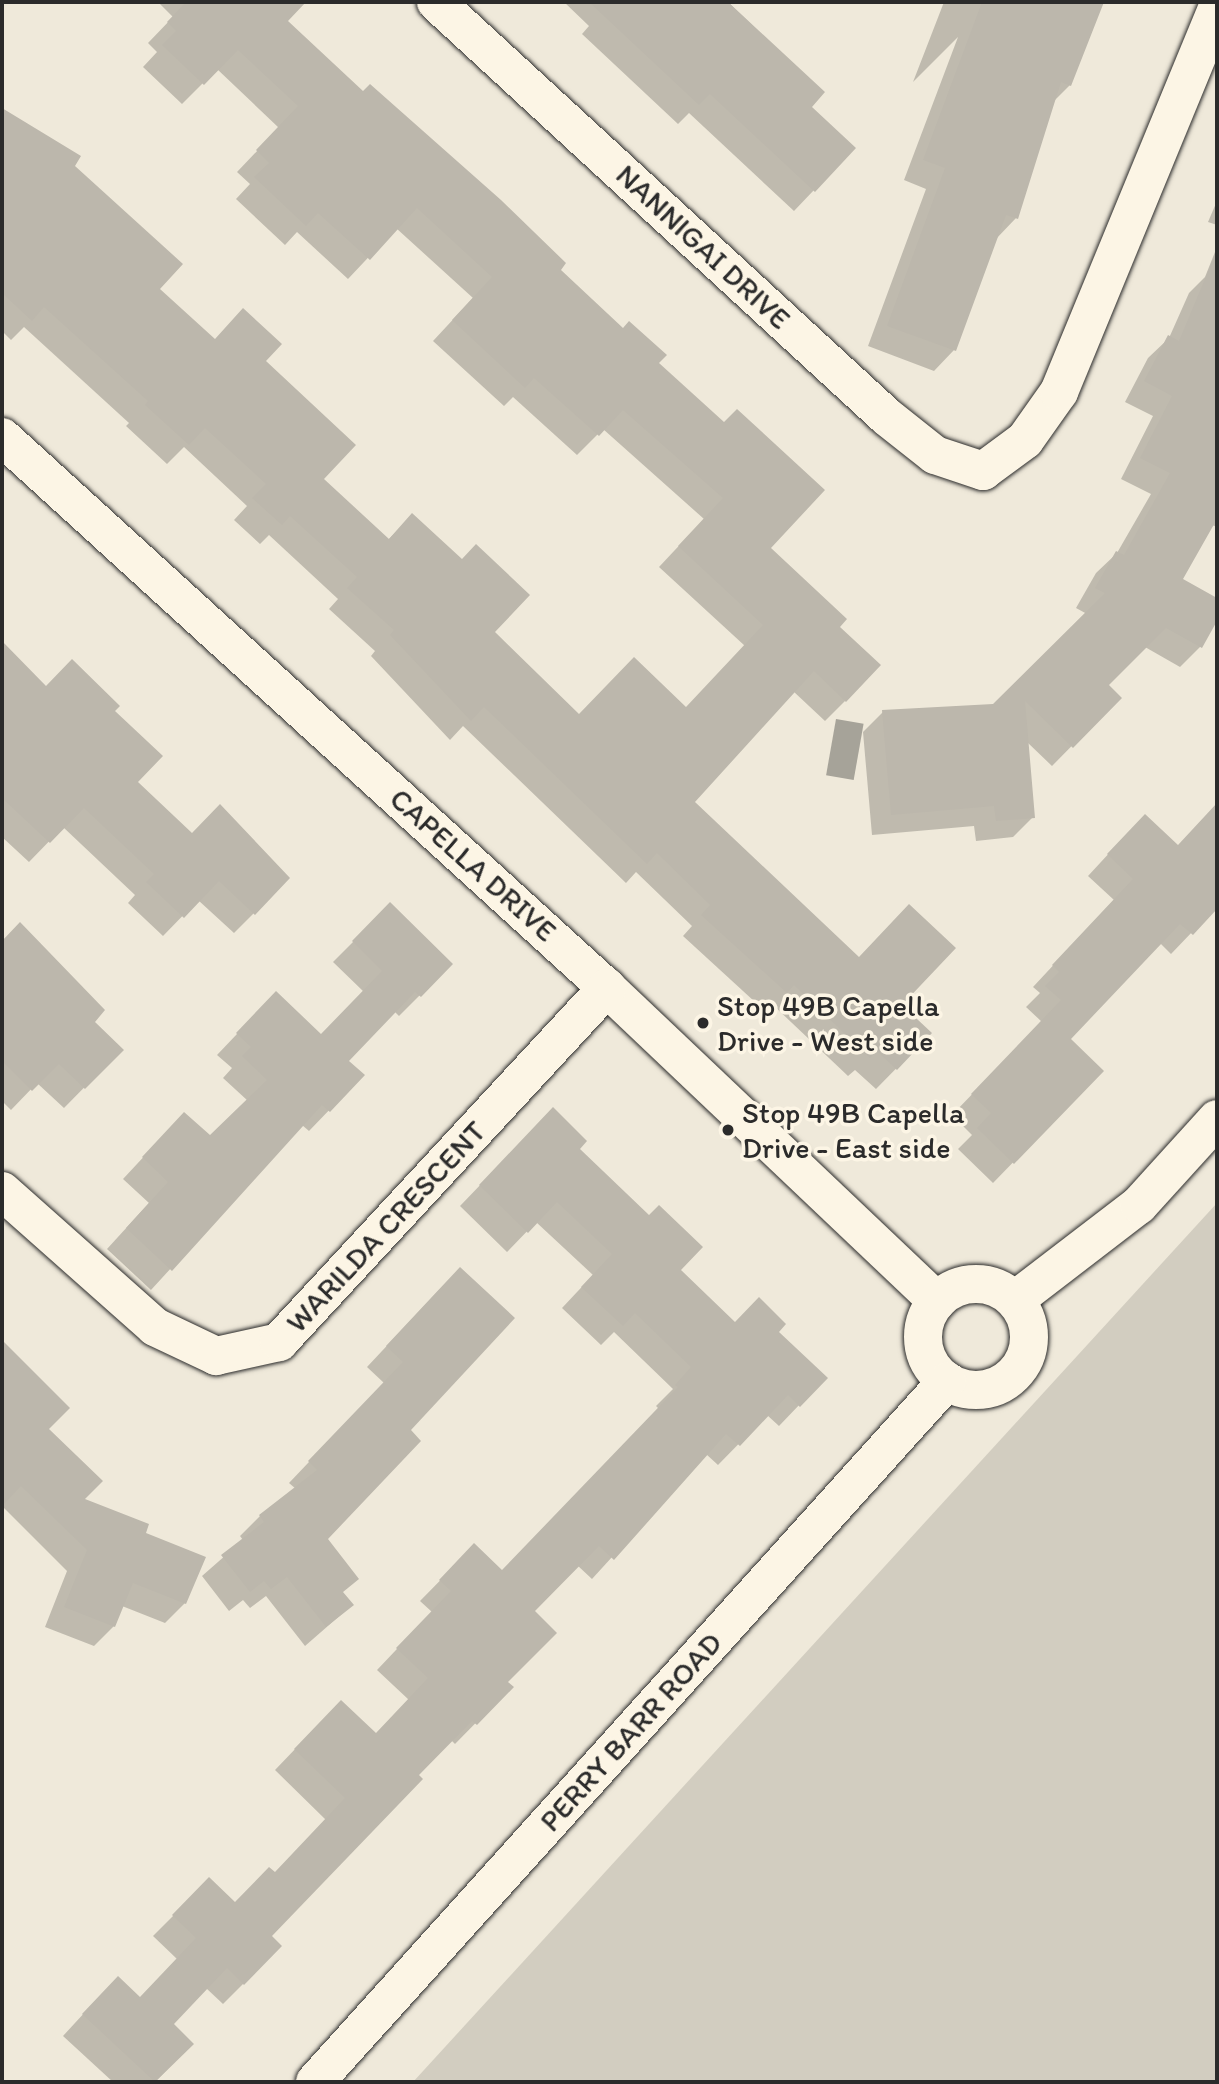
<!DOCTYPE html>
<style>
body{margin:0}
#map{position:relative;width:1219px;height:2084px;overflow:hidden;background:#efe9da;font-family:Itim,sans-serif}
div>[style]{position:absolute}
.green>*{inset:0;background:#d2cdc0}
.water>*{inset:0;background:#a6a399;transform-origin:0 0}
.shadow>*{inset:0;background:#0003}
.building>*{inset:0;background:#bcb7ac}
.roads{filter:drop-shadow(0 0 2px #2b2b2b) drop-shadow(0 0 2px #2b2b2b)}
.street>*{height:38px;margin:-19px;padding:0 19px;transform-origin:19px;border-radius:19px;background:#fcf5e5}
.secondary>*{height:38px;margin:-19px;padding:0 19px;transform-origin:19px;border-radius:19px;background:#fcf5e5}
.secondary>.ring{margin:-19px;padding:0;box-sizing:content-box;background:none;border:38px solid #fcf5e5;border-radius:50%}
.dots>*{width:19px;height:19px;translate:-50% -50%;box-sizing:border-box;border:4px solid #fcf5e5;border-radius:50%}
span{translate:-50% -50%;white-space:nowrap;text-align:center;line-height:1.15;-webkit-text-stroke:7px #fcf5e5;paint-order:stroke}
.street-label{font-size:30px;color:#2b2b2b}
.poi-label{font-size:30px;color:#2b2b2b}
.left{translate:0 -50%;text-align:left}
.frame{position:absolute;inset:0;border:4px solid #2b2b2b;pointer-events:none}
</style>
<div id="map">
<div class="green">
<div style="clip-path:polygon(1217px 1203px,1217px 2082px,413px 2082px)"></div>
</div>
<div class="water">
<div style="left:836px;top:719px;width:28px;height:57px;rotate:10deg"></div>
</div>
<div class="shadow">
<div style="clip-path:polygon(158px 2px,279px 2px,292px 14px,285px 21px,656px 364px,769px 548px,838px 627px,845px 701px,825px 721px,793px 691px,693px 802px,930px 1034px,876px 1089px,855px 1070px,848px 1076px,773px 1005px,766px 1012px,683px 936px,692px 926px,636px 872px,626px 883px,463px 726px,450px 740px,371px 656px,375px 651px,329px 609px,338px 599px,269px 535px,260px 544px,234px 520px,247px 506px,184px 447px,167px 464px,126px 426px,129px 423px,24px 327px,11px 340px,2px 331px,2px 127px,13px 117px,158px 289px,214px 340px,264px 361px,322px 479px,388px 540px,412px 515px,492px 632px,579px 716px,686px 709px,745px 646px,659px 567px,704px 519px,603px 429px,577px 455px,513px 397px,504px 406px,433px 341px,473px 298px,396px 228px,348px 279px,297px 232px,285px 245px,236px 199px,250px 184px,237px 172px,279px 128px,217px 69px,182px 104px,143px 67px,157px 52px,148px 43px,173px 17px)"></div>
<div style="clip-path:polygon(564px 2px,728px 2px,822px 92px,809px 107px,854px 148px,794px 211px,689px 113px,678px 124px,582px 34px,589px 26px)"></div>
<div style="clip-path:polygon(944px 2px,1102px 2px,1070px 85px,1054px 101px,1016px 218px,996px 239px,954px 350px,934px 371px,868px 346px,926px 189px,904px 180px,958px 37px,913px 82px)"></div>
<div style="clip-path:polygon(1217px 201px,1217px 225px,1208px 222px)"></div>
<div style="clip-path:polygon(1217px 247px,1217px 527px,1212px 525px,1181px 580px,1217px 600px,1217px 617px,1200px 647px,1180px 667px,1145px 647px,1107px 685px,1119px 698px,1052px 766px,1027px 742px,1033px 817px,1013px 837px,976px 841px,974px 826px,872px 835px,863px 732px,883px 712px,993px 706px,1087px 614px,1076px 608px,1096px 573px,1117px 553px,1151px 494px,1121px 479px,1153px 416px,1125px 402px,1148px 358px,1169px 338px,1189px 293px,1205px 277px)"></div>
<div style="clip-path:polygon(2px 644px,46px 688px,113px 711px,135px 782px,254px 913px,234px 933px,198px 900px,163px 936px,128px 903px,135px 895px,63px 827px,29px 862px,2px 837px)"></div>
<div style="clip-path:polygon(1217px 804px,1217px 906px,1171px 954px,1160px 943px,1069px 1039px,1102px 1071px,993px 1183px,958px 1149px,972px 1135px,952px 1115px,1042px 1022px,1026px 1007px,1040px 993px,1033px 987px,1114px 900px,1088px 876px,1125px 836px,1177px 847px)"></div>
<div style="clip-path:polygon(390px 905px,451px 964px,399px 1016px,394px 1011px,347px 1061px,363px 1075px,309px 1131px,302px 1125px,151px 1290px,107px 1249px,149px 1203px,123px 1179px,164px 1135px,210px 1138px,248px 1101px,223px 1078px,232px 1068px,217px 1055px,256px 1014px,321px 1036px,364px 992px,333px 962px)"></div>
<div style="clip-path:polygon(20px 925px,92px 1022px,121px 1050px,64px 1108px,37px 1083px,11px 1110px,2px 1101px,2px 943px)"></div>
<div style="clip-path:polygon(533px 1130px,577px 1149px,678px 1270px,735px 1324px,777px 1332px,825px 1378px,779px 1426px,767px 1415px,718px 1465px,706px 1454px,592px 1579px,577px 1565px,532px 1611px,506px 1682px,511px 1687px,455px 1744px,451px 1740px,269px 1936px,243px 1984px,223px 2004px,206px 1988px,171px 2024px,192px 2044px,155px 2082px,113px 2082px,63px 2036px,98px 1998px,140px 1999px,177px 1959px,153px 1936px,209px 1880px,235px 1904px,275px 1874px,326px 1820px,275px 1770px,321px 1722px,375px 1735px,409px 1700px,377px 1670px,432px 1612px,420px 1601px,474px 1546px,502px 1572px,659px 1409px,656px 1406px,673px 1389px,614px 1332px,601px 1345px,562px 1308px,593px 1275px,536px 1222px,507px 1252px,460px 1206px)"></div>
<div style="clip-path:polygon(440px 1289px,408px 1430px,326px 1539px,342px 1593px,352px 1605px,305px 1646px,266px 1596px,250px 1608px,243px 1600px,229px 1611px,202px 1576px,243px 1540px,240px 1536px,260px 1516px,296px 1489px,289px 1483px,384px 1383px,367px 1367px)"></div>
<div style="clip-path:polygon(2px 1343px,67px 1408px,47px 1429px,82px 1500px,143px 1534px,185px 1603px,165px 1623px,122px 1606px,114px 1626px,94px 1646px,45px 1627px,67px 1571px,2px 1506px)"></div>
</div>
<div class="building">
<div style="clip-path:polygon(186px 2px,306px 2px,288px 21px,363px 91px,370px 84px,501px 200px,566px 263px,561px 270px,623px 328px,629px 321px,667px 355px,659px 363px,724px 422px,737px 409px,825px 490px,771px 548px,847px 619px,840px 627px,881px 665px,846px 702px,814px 671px,695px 802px,859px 957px,909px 904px,956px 948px,902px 1005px,932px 1033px,897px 1070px,877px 1051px,870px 1058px,794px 985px,787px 993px,701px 915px,710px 905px,657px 853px,647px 864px,484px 707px,471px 721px,390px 635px,394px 630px,347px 588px,357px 577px,290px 516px,282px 525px,252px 498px,266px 484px,205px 428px,189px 445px,145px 405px,148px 401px,44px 307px,32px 321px,2px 293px,2px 108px,81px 156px,75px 166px,183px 264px,160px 289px,215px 339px,243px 308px,282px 344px,266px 361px,356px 445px,324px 479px,389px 539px,412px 513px,462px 559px,476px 544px,530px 595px,495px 632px,579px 714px,634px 657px,686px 707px,763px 625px,678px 546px,723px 498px,623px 410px,599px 436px,534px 378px,525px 388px,452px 320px,492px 277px,417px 208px,370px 260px,318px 213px,306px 226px,254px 177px,269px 163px,256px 150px,298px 106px,238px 50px,204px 85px,162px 45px,176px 31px,167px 22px)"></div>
<div style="clip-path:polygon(589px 2px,728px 2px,825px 92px,812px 107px,856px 148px,815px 192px,710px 94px,699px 105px)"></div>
<div style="clip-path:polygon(982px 2px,1104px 2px,1071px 86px,1061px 82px,1018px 219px,1006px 215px,956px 351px,887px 326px,945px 168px,923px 160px)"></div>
<div style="clip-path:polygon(1217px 250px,1217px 519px,1183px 579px,1217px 598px,1217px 621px,1202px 648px,1166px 628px,1109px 685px,1122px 698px,1073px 748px,1025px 701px,1035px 818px,996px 821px,994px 806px,891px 815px,882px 710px,993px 704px,1105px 593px,1095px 588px,1116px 551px,1124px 555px,1170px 473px,1140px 458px,1172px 396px,1144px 381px,1168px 335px,1179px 341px)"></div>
<div style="clip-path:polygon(2px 641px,46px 686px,72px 659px,120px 706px,115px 711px,163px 756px,138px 782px,192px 833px,220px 804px,290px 878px,255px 915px,219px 881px,184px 918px,146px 882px,154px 874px,84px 808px,50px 843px,2px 798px)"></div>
<div style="clip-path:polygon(1217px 803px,1217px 909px,1193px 935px,1180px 924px,1071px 1039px,1104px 1071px,1014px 1164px,977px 1128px,991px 1113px,971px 1094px,1061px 1000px,1045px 986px,1059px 972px,1052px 965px,1133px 879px,1107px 854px,1145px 814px,1178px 845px)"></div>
<div style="clip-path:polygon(390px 902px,453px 964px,421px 997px,415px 992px,349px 1061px,365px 1075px,330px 1112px,322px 1105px,172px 1271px,126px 1228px,168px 1182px,142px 1157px,184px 1112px,210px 1135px,267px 1080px,242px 1056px,251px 1047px,236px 1033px,276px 991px,321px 1034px,382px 971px,352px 941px)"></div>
<div style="clip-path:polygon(20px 922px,105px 1010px,95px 1022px,124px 1050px,85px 1089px,59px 1064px,32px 1091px,2px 1061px,2px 941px)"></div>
<div style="clip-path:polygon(553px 1107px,587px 1141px,580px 1149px,649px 1215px,659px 1205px,703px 1247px,681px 1270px,735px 1322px,759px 1297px,786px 1324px,779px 1332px,828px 1378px,800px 1407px,788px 1395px,740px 1446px,726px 1434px,614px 1560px,599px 1546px,535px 1611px,557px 1633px,508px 1682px,514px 1687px,477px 1725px,472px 1721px,419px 1775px,423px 1779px,272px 1936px,282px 1946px,244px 1985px,227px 1968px,174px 2024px,194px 2044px,155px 2082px,82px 2014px,118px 1976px,140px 1997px,196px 1938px,172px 1915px,209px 1877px,235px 1902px,269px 1867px,275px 1872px,345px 1798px,294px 1749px,341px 1700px,376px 1733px,428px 1678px,396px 1648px,451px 1591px,439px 1580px,474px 1543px,502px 1570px,678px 1387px,675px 1385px,691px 1367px,635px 1313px,623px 1326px,581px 1287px,612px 1254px,557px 1202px,528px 1233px,479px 1185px)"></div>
<div style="clip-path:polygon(460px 1267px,515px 1318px,411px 1430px,421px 1441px,328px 1539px,359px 1579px,343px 1592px,354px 1605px,326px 1627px,287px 1577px,271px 1589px,264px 1581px,250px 1592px,221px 1555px,264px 1522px,259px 1515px,317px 1470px,308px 1461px,403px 1362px,386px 1346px)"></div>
<div style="clip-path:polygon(2px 1340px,70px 1408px,49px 1429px,103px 1481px,85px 1499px,149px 1524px,146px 1533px,206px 1557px,186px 1604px,133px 1583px,115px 1627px,64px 1607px,87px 1550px,21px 1486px,2px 1506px)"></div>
</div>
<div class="roads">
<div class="street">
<div style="left:436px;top:2px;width:613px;rotate:42.62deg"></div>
<div style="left:887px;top:417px;width:61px;rotate:38.4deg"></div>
<div style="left:935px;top:455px;width:51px;rotate:18.4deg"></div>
<div style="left:983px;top:471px;width:52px;rotate:-36.4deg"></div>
<div style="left:1025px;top:440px;width:59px;rotate:-54.7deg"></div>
<div style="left:1059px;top:392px;width:415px;rotate:-67.6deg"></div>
<div style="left:2px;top:437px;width:818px;rotate:42.33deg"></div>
<div style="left:607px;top:988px;width:455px;rotate:43.5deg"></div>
<div style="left:2px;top:1191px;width:205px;rotate:41.6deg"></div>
<div style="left:155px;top:1327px;width:68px;rotate:25.4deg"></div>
<div style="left:216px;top:1356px;width:65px;rotate:-12.5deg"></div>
<div style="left:279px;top:1342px;width:483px;rotate:-47.2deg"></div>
<div style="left:1015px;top:1300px;width:156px;rotate:-37.5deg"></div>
<div style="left:1139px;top:1205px;width:116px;rotate:-47.8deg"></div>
</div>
<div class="secondary">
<div class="ring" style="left:923px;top:1284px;width:68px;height:68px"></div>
<div style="left:315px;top:2082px;width:944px;rotate:-47.96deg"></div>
</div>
</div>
<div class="dots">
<div style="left:703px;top:1023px;background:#2b2b2b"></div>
<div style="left:728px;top:1130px;background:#2b2b2b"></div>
</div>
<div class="street-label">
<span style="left:703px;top:247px;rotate:43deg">NANNIGAI DRIVE</span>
<span style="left:473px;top:865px;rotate:42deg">CAPELLA DRIVE</span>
<span style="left:386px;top:1227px;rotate:-47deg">WARILDA CRESCENT</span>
<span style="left:631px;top:1732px;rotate:-48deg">PERRY BARR ROAD</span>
</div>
<div class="poi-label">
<span class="left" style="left:717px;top:1023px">Stop 49B Capella<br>Drive - West side</span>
<span class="left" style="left:742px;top:1130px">Stop 49B Capella<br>Drive - East side</span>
</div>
<div class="frame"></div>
</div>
